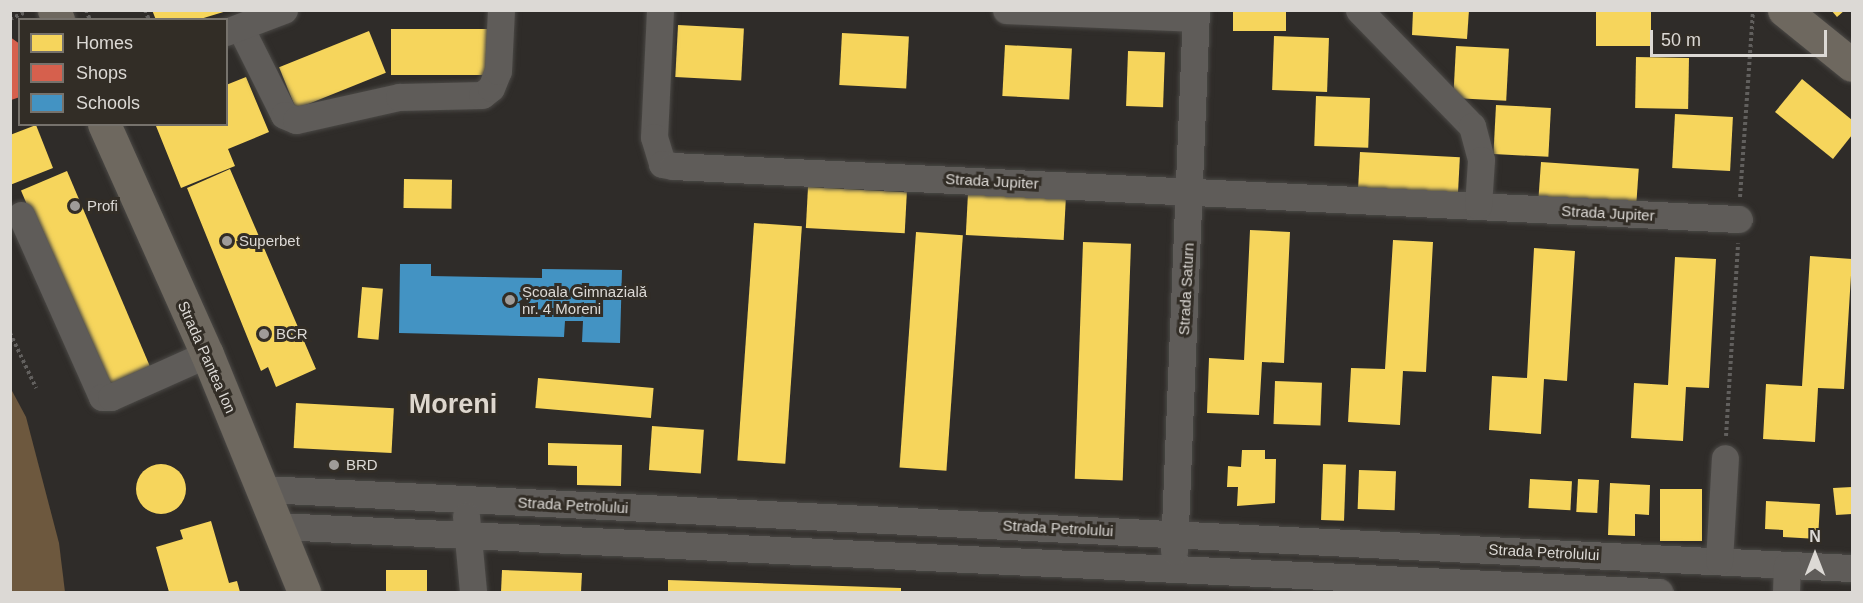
<!DOCTYPE html>
<meta charset="utf-8">
<style>
body{margin:0}
#map{position:relative;width:1863px;height:603px;overflow:hidden;background:#2f2c29;font-family:Helvetica,sans-serif}
div>[style]{position:absolute}
.water>*{inset:0;background:#6d583e}
.homes>*{inset:0;background:#f6d55c;transform-origin:0 0}
.round{border-radius:50%}
.shops>*{inset:0;background:#d6604d}
.schools>*{inset:0;background:#4393c3}
.path>*{height:4px;margin-top:-2px;transform-origin:0;background:repeating-linear-gradient(90deg,#62605e 0 3px,transparent 0 6px)}
.roads{filter:drop-shadow(0 0 2px #4a4845) drop-shadow(0 0 2px #4a4845)}
.minor>*{height:27px;margin:-13.5px;padding:0 13.5px;transform-origin:13.5px;border-radius:13.5px;background:#5f5c59}
.major>*{height:33px;margin:-16.5px;padding:0 16.5px;transform-origin:16.5px;border-radius:16.5px;background:#6e685f}
.dots>*{width:16px;height:16px;translate:-50% -50%;box-sizing:border-box;border:3px solid #322d26;border-radius:50%}
span{translate:-50% -50%;white-space:nowrap;text-align:center;line-height:1.15;-webkit-text-stroke:6px #322d26;paint-order:stroke}
.street-label{font-size:15px;color:#dcd9d5}
.poi-label{font-size:15px;color:#dcd9d5}
.left{translate:0 -50%;text-align:left}
.town-label{font-size:27px;color:#ddd6cd;font-weight:700}
.frame{position:absolute;inset:0;border:12px solid #dcd9d5;pointer-events:none}
.legend{position:absolute;left:18px;top:18px;width:210px;height:108px;box-sizing:border-box;background:#322d26;border:2px solid #76726c;margin:0;padding:8px 10px;list-style:none;font-size:18px;color:#dcd9d5}
.legend li{display:flex;align-items:center;gap:12px;height:30px}
.legend b{width:30px;border:2px solid #76726c}
.north{position:absolute;left:1785px;top:525px;width:60px;height:60px;-webkit-text-stroke:4px #322d26;paint-order:stroke;rotate:0deg;font-size:16px;font-weight:700;line-height:24px;text-align:center;color:#dcd9d5}
.north::after{content:'';display:block;margin:auto;width:21px;height:27px;background:#dcd9d5;clip-path:polygon(50% 0,100% 100%,50% 72%,0 100%)}
.scale{position:absolute;left:1650px;top:30px;width:177px;height:27px;box-sizing:border-box;border:3px solid #dcd9d5;border-top:0;padding-left:8px;font-size:18px;line-height:21px;white-space:nowrap;color:#dcd9d5;-webkit-text-stroke:4px #322d26;paint-order:stroke}
</style>
<div id="map">
<div class="water">
<div style="clip-path:polygon(11px 389px,26px 417px,59px 543px,65px 592px,11px 592px)"></div>
</div>
<div class="homes">
<div style="clip-path:polygon(152px 10px,230px 10px,197px 20px,156px 20px)"></div>
<div style="left:1233px;top:10px;width:53px;height:21px"></div>
<div style="clip-path:polygon(1413px 10px,1469px 10px,1467px 39px,1412px 35px)"></div>
<div style="left:1596px;top:10px;width:55px;height:36px"></div>
<div style="clip-path:polygon(1831px 10px,1845px 10px,1837px 17px)"></div>
<div style="left:678px;top:25px;width:66px;height:52px;rotate:3deg"></div>
<div style="left:391px;top:29px;width:96px;height:46px"></div>
<div style="left:369px;top:31px;width:45px;height:97px;rotate:68deg"></div>
<div style="left:842px;top:33px;width:67px;height:52px;rotate:3deg"></div>
<div style="left:1274px;top:36px;width:55px;height:54px;rotate:2deg"></div>
<div style="left:1005px;top:45px;width:67px;height:51px;rotate:3deg"></div>
<div style="left:1456px;top:46px;width:53px;height:52px;rotate:3deg"></div>
<div style="left:1128px;top:51px;width:37px;height:55px;rotate:2deg"></div>
<div style="left:1636px;top:57px;width:53px;height:51px;rotate:1deg"></div>
<div style="clip-path:polygon(246px 77px,269px 132px,228px 149px,235px 166px,181px 188px,156px 126px,226px 124px,226px 85px)"></div>
<div style="clip-path:polygon(1802px 79px,1852px 120px,1852px 135px,1833px 159px,1775px 112px)"></div>
<div style="left:1316px;top:96px;width:54px;height:50px;rotate:2deg"></div>
<div style="left:1496px;top:105px;width:55px;height:49px;rotate:3deg"></div>
<div style="left:1675px;top:114px;width:58px;height:54px;rotate:3deg"></div>
<div style="clip-path:polygon(36px 125px,53px 168px,10px 185px,10px 135px)"></div>
<div style="left:1360px;top:152px;width:100px;height:36px;rotate:3deg"></div>
<div style="left:1541px;top:162px;width:98px;height:39px;rotate:4deg"></div>
<div style="clip-path:polygon(230px 169px,316px 369px,276px 387px,268px 367px,261px 371px,187px 188px)"></div>
<div style="left:67px;top:171px;width:217px;height:50px;rotate:67deg"></div>
<div style="left:404px;top:179px;width:48px;height:29px;rotate:1deg"></div>
<div style="left:808px;top:187px;width:99px;height:41px;rotate:3deg"></div>
<div style="left:968px;top:193px;width:98px;height:42px;rotate:3deg"></div>
<div style="left:754px;top:223px;width:48px;height:238px;rotate:4deg"></div>
<div style="clip-path:polygon(1250px 230px,1290px 232px,1284px 363px,1262px 362px,1259px 415px,1207px 413px,1209px 358px,1244px 360px)"></div>
<div style="left:916px;top:232px;width:47px;height:236px;rotate:4deg"></div>
<div style="clip-path:polygon(1393px 240px,1433px 242px,1426px 372px,1403px 371px,1400px 425px,1348px 422px,1351px 368px,1385px 369px)"></div>
<div style="left:1083px;top:242px;width:48px;height:237px;rotate:2deg"></div>
<div style="clip-path:polygon(1534px 248px,1575px 251px,1567px 381px,1544px 379px,1541px 434px,1489px 430px,1492px 376px,1527px 378px)"></div>
<div style="clip-path:polygon(1810px 256px,1852px 259px,1844px 389px,1818px 388px,1815px 442px,1763px 439px,1766px 384px,1802px 386px)"></div>
<div style="clip-path:polygon(1675px 257px,1716px 259px,1709px 388px,1686px 387px,1683px 441px,1631px 438px,1634px 383px,1668px 385px)"></div>
<div style="left:362px;top:287px;width:21px;height:51px;rotate:5deg"></div>
<div style="left:538px;top:378px;width:116px;height:30px;rotate:5deg"></div>
<div style="left:1275px;top:381px;width:47px;height:43px;rotate:2deg"></div>
<div style="left:296px;top:403px;width:98px;height:45px;rotate:3deg"></div>
<div style="left:652px;top:426px;width:52px;height:44px;rotate:4deg"></div>
<div style="clip-path:polygon(548px 443px,622px 445px,621px 486px,577px 485px,577px 466px,548px 465px)"></div>
<div style="clip-path:polygon(1242px 450px,1265px 450px,1265px 459px,1276px 459px,1275px 503px,1237px 506px,1238px 487px,1227px 487px,1228px 466px,1241px 467px)"></div>
<div style="left:1323px;top:464px;width:23px;height:56px;rotate:2deg"></div>
<div class="round" style="left:136px;top:464px;width:50px;height:50px"></div>
<div style="left:1359px;top:470px;width:37px;height:39px;rotate:2deg"></div>
<div style="left:1530px;top:479px;width:42px;height:29px;rotate:3deg"></div>
<div style="left:1578px;top:479px;width:21px;height:33px;rotate:3deg"></div>
<div style="clip-path:polygon(1610px 483px,1650px 485px,1649px 515px,1635px 514px,1635px 536px,1608px 535px)"></div>
<div style="clip-path:polygon(1852px 487px,1852px 514px,1836px 515px,1833px 488px)"></div>
<div style="left:1660px;top:489px;width:42px;height:52px"></div>
<div style="clip-path:polygon(1766px 501px,1820px 504px,1818px 539px,1783px 537px,1783px 530px,1765px 529px)"></div>
<div style="clip-path:polygon(211px 521px,229px 583px,237px 581px,240px 592px,169px 592px,156px 547px,183px 539px,180px 530px)"></div>
<div style="left:386px;top:570px;width:41px;height:22px"></div>
<div style="clip-path:polygon(502px 570px,582px 573px,581px 592px,501px 592px)"></div>
<div style="clip-path:polygon(668px 580px,901px 588px,901px 592px,668px 592px)"></div>
</div>
<div class="shops">
<div style="clip-path:polygon(10px 37px,20px 44px,20px 97px,11px 100px)"></div>
</div>
<div class="schools">
<div style="clip-path:polygon(400px 264px,431px 264px,431px 276px,542px 278px,542px 269px,622px 270px,620px 343px,582px 342px,583px 321px,565px 321px,564px 337px,399px 333px)"></div>
</div>
<div class="path">
<div style="left:86px;top:10px;width:11px;rotate:68deg"></div>
<div style="left:145px;top:10px;width:11px;rotate:68deg"></div>
<div style="left:10px;top:19px;width:17px;rotate:-24deg"></div>
<div style="left:1740px;top:197px;width:187px;rotate:-86deg"></div>
<div style="left:10px;top:333px;width:61px;rotate:64.7deg"></div>
<div style="left:1726px;top:436px;width:193px;rotate:-86.4deg"></div>
</div>
<div class="roads">
<div class="minor">
<div style="left:660px;top:10px;width:127px;rotate:92.7deg"></div>
<div style="left:654px;top:137px;width:28px;rotate:73deg"></div>
<div style="left:662px;top:164px;width:11px;rotate:10deg"></div>
<div style="left:673px;top:166px;width:1067px;rotate:2.85deg"></div>
<div style="left:1006px;top:10px;width:190px;rotate:2.4deg"></div>
<div style="left:1359px;top:10px;width:162px;rotate:45.8deg"></div>
<div style="left:1472px;top:126px;width:35px;rotate:75deg"></div>
<div style="left:1481px;top:160px;width:46px;rotate:93.7deg"></div>
<div style="left:240px;top:27px;width:98px;rotate:63.4deg"></div>
<div style="left:284px;top:115px;width:13px;rotate:23deg"></div>
<div style="left:296px;top:120px;width:106px;rotate:-12.6deg"></div>
<div style="left:399px;top:97px;width:83px;rotate:-1.4deg"></div>
<div style="left:482px;top:95px;width:11px;rotate:-38deg"></div>
<div style="left:491px;top:88px;width:18px;rotate:-68deg"></div>
<div style="left:498px;top:71px;width:61px;rotate:-87.2deg"></div>
<div style="left:226px;top:32px;width:62px;rotate:-20.8deg"></div>
<div style="left:21px;top:215px;width:199px;rotate:66deg"></div>
<div style="left:102px;top:397px;width:9px"></div>
<div style="left:111px;top:397px;width:105px;rotate:-24.1deg"></div>
<div style="left:264px;top:489px;width:1590px;rotate:2.85deg"></div>
<div style="left:466px;top:516px;width:76px;rotate:84.7deg"></div>
<div style="left:278px;top:526px;width:1383px;rotate:2.74deg"></div>
<div style="left:1174px;top:551px;width:541px;rotate:-87.67deg"></div>
<div style="left:1719px;top:561px;width:103px;rotate:-86.7deg"></div>
<div style="left:1786px;top:592px;width:27px;rotate:-88deg"></div>
</div>
<div class="major">
<div style="left:54px;top:10px;width:11px;rotate:68deg"></div>
<div style="left:1784px;top:10px;width:87px;rotate:39deg"></div>
<div style="left:104px;top:124px;width:252px;rotate:65.9deg"></div>
<div style="left:207px;top:354px;width:257px;rotate:67.8deg"></div>
</div>
</div>
<div class="dots">
<div style="left:75px;top:206px;background:#9f9c99"></div>
<div style="left:227px;top:241px;background:#9f9c99"></div>
<div style="left:510px;top:300px;background:#9f9c99"></div>
<div style="left:264px;top:334px;background:#9f9c99"></div>
<div style="left:334px;top:465px;background:#9f9c99"></div>
</div>
<div class="street-label">
<span style="left:992px;top:181px;rotate:3deg">Strada Jupiter</span>
<span style="left:1608px;top:213px;rotate:3deg">Strada Jupiter</span>
<span style="left:1186px;top:289px;rotate:-87deg">Strada Saturn</span>
<span style="left:207px;top:357px;rotate:66deg">Strada Pantea Ion</span>
<span style="left:573px;top:505px;rotate:3deg">Strada Petrolului</span>
<span style="left:1058px;top:528px;rotate:3deg">Strada Petrolului</span>
<span style="left:1544px;top:552px;rotate:3deg">Strada Petrolului</span>
</div>
<div class="poi-label">
<span class="left" style="left:87px;top:206px">Profi</span>
<span class="left" style="left:239px;top:241px">Superbet</span>
<span class="left" style="left:522px;top:300px">Școala Gimnazială<br>nr. 4 Moreni</span>
<span class="left" style="left:276px;top:334px">BCR</span>
<span class="left" style="left:346px;top:465px">BRD</span>
</div>
<div class="town-label">
<span style="left:453px;top:405px">Moreni</span>
</div>
<div class="frame"></div>
<ul class="legend">
<li><b style="height:16px;background:#f6d55c"></b>Homes</li>
<li><b style="height:16px;background:#d6604d"></b>Shops</li>
<li><b style="height:16px;background:#4393c3"></b>Schools</li>
</ul>
<div class="north">N</div>
<div class="scale">50 m</div>
</div>
